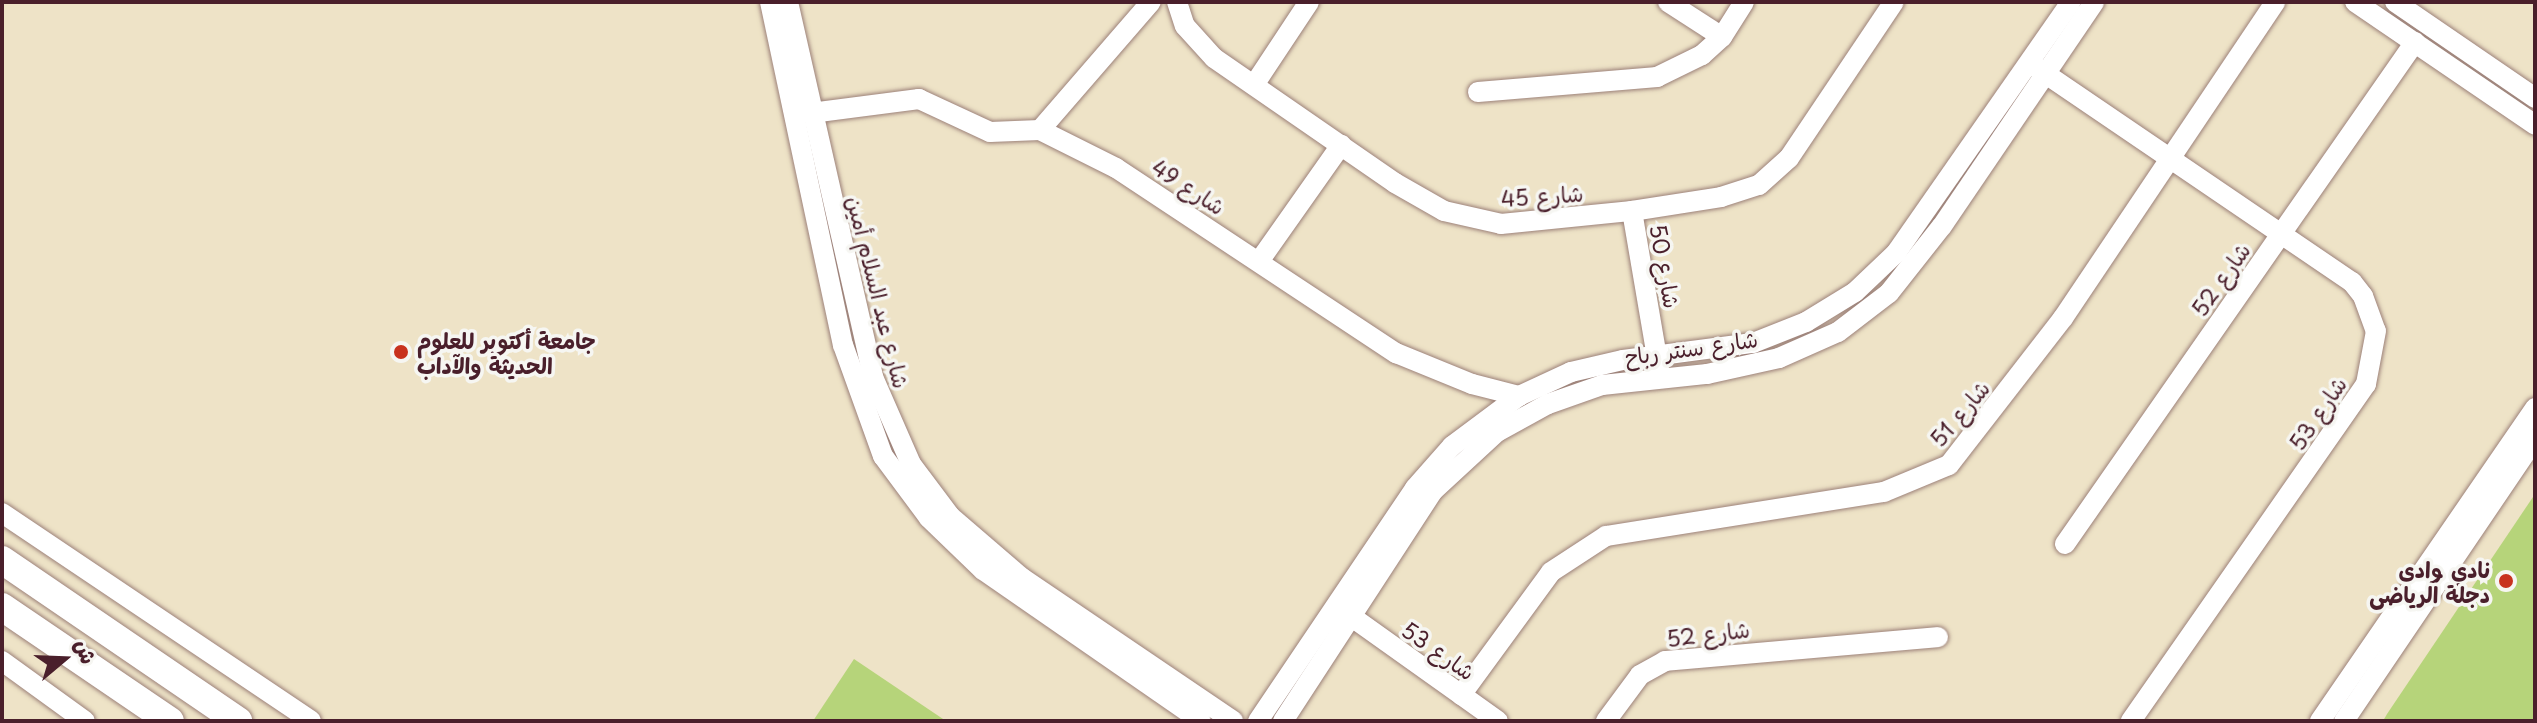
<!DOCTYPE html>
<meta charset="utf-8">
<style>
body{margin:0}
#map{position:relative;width:2537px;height:723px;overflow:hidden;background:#eee3c7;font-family:"Playpen Sans","Playpen Sans Arabic",sans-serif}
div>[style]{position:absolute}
.green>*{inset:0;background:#b6d47a}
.roads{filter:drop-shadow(0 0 2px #9c8179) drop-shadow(0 0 2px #9c8179)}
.minor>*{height:20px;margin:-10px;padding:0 10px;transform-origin:10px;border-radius:10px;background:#fff}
.highway>*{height:28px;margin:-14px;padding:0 14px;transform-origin:14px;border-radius:14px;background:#fff}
.dots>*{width:22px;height:22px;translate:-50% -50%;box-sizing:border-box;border:4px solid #f6f6f2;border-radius:50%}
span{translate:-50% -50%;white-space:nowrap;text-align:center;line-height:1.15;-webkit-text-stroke:7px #f6f6f2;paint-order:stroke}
.street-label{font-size:22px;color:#4a1f2b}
.poi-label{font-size:22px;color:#4a1f2b;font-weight:700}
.left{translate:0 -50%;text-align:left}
.right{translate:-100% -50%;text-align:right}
.frame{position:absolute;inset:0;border:4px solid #4a1f2b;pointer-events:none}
.north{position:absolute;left:24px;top:619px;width:80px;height:80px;-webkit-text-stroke:6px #f6f6f2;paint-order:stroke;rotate:71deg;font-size:22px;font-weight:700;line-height:32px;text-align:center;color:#4a1f2b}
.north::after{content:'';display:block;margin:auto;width:28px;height:36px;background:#4a1f2b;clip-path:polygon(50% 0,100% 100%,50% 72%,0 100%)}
</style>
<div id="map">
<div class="green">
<div style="clip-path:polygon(2535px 494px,2535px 721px,2383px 721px,2387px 714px)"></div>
<div style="clip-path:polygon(854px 659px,946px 721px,813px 721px)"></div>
</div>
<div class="roads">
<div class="minor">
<div style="left:770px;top:2px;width:351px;rotate:78deg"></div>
<div style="left:843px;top:345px;width:118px;rotate:70.2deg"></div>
<div style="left:883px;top:456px;width:77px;rotate:53.4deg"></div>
<div style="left:929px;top:518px;width:75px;rotate:43.9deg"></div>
<div style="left:983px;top:570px;width:265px;rotate:34.7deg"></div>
<div style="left:788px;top:2px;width:385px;rotate:77.2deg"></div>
<div style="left:873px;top:377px;width:95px;rotate:66.4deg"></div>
<div style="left:911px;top:464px;width:65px;rotate:53.1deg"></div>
<div style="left:950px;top:516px;width:95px;rotate:40.7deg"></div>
<div style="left:1022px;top:578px;width:255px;rotate:34.1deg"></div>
<div style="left:1177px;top:2px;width:25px;rotate:72deg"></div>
<div style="left:1185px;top:26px;width:43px;rotate:47.8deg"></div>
<div style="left:1214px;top:58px;width:220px;rotate:34.6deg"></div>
<div style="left:1395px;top:183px;width:56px;rotate:29.7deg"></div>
<div style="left:1444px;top:211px;width:58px;rotate:12.8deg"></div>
<div style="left:1501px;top:224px;width:132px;rotate:-5.7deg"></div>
<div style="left:1632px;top:211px;width:90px;rotate:-8.9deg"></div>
<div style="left:1721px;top:197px;width:40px;rotate:-18deg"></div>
<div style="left:1759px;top:185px;width:40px;rotate:-42deg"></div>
<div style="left:1789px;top:158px;width:188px;rotate:-56.1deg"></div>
<div style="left:1668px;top:2px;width:64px;rotate:32.9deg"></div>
<div style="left:2355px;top:2px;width:218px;rotate:34.3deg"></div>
<div style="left:2395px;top:2px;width:170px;rotate:34.4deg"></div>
<div style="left:2037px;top:68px;width:381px;rotate:34.2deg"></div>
<div style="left:2352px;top:282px;width:18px;rotate:52deg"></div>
<div style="left:2363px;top:296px;width:37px;rotate:70deg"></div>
<div style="left:2376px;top:331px;width:54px;rotate:100.7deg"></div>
<div style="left:2366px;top:384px;width:411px;rotate:124.9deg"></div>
<div style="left:1254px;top:85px;width:100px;rotate:-56.5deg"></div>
<div style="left:1478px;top:92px;width:180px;rotate:-4.8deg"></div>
<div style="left:1657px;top:77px;width:50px;rotate:-26.1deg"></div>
<div style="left:1702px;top:55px;width:27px;rotate:-42deg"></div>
<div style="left:1722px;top:37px;width:41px;rotate:-57.8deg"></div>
<div style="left:811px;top:113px;width:109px;rotate:-7.4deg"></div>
<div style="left:919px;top:99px;width:78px;rotate:24.9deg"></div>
<div style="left:990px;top:132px;width:50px;rotate:-2.3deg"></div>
<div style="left:1040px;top:130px;width:85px;rotate:26.6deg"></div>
<div style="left:1116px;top:168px;width:336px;rotate:33.5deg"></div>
<div style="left:1396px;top:353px;width:82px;rotate:22.2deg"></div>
<div style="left:1472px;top:384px;width:49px;rotate:14.3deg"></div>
<div style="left:1040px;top:130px;width:169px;rotate:-49.1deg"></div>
<div style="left:1632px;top:211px;width:160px;rotate:80.3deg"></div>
<div style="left:1260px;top:260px;width:141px;rotate:-54.8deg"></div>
<div style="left:2px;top:513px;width:372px;rotate:33.9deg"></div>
<div style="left:2065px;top:544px;width:612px;rotate:-55.12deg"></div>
<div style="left:1352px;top:617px;width:179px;rotate:35.5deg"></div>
<div style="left:2px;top:661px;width:102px;rotate:35.9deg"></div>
<div style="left:1461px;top:695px;width:152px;rotate:-53.8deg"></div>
<div style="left:1551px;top:572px;width:66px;rotate:-33.2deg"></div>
<div style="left:1606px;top:536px;width:281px;rotate:-9deg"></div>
<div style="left:1884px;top:492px;width:70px;rotate:-22.6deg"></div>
<div style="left:1949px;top:465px;width:186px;rotate:-52.2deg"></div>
<div style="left:2063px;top:318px;width:381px;rotate:-56.1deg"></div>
<div style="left:1258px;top:721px;width:281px;rotate:-56deg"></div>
<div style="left:1415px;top:488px;width:56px;rotate:-48.6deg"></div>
<div style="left:1452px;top:446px;width:84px;rotate:-36.7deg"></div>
<div style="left:1519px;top:396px;width:57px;rotate:-24.8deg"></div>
<div style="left:1571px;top:372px;width:53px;rotate:-13deg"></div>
<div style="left:1623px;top:360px;width:131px;rotate:-7.5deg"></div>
<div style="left:1753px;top:343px;width:57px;rotate:-21.6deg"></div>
<div style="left:1806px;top:322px;width:57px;rotate:-31.5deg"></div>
<div style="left:1855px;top:292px;width:57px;rotate:-43.6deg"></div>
<div style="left:1896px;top:253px;width:306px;rotate:-55.1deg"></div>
<div style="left:1283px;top:721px;width:275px;rotate:-56.9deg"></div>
<div style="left:1433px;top:491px;width:87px;rotate:-42.7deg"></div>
<div style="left:1497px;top:432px;width:58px;rotate:-28.8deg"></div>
<div style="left:1548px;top:404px;width:57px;rotate:-19.4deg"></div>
<div style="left:1602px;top:385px;width:106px;rotate:-6deg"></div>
<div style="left:1707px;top:374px;width:74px;rotate:-12.5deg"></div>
<div style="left:1779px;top:358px;width:64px;rotate:-23.8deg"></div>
<div style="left:1838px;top:332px;width:64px;rotate:-37.4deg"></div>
<div style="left:1889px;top:293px;width:85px;rotate:-51.7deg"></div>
<div style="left:1942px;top:226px;width:271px;rotate:-55.8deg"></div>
<div style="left:1606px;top:721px;width:57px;rotate:-53.5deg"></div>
<div style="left:1640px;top:675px;width:29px;rotate:-29deg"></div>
<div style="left:1665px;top:661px;width:274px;rotate:-5deg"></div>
<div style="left:2320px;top:721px;width:380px;rotate:-55.5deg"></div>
<div style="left:2344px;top:721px;width:341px;rotate:-55.9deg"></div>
</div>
<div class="highway">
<div style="left:2px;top:560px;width:286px;rotate:34.3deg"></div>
<div style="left:2px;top:607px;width:203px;rotate:34.2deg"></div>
</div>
</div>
<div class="dots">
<div style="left:401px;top:352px;background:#c8321e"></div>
<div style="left:2506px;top:581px;background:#c8321e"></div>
</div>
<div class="street-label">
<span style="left:1189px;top:186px;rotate:33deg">شارع 49</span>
<span style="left:1542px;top:195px;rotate:-4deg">شارع 45</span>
<span style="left:1666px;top:266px;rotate:80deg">شارع 50</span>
<span style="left:2220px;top:279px;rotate:-55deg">شارع 52</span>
<span style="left:879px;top:292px;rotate:76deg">شارع عبد السلام أمين</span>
<span style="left:1691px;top:347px;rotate:-8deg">شارع سنتر رباح</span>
<span style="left:1959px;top:413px;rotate:-50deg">شارع 51</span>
<span style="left:2317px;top:413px;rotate:-56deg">شارع 53</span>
<span style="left:1708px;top:633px;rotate:-7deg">شارع 52</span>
<span style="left:1439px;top:650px;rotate:35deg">شارع 53</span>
</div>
<div class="poi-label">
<span class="left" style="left:417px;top:352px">جامعة أكتوبر للعلوم<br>الحديثة والآداب</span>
<span class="right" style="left:2490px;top:581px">نادي وادى<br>دجلة الرياضى</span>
</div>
<div class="frame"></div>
<div class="north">ش</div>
</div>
